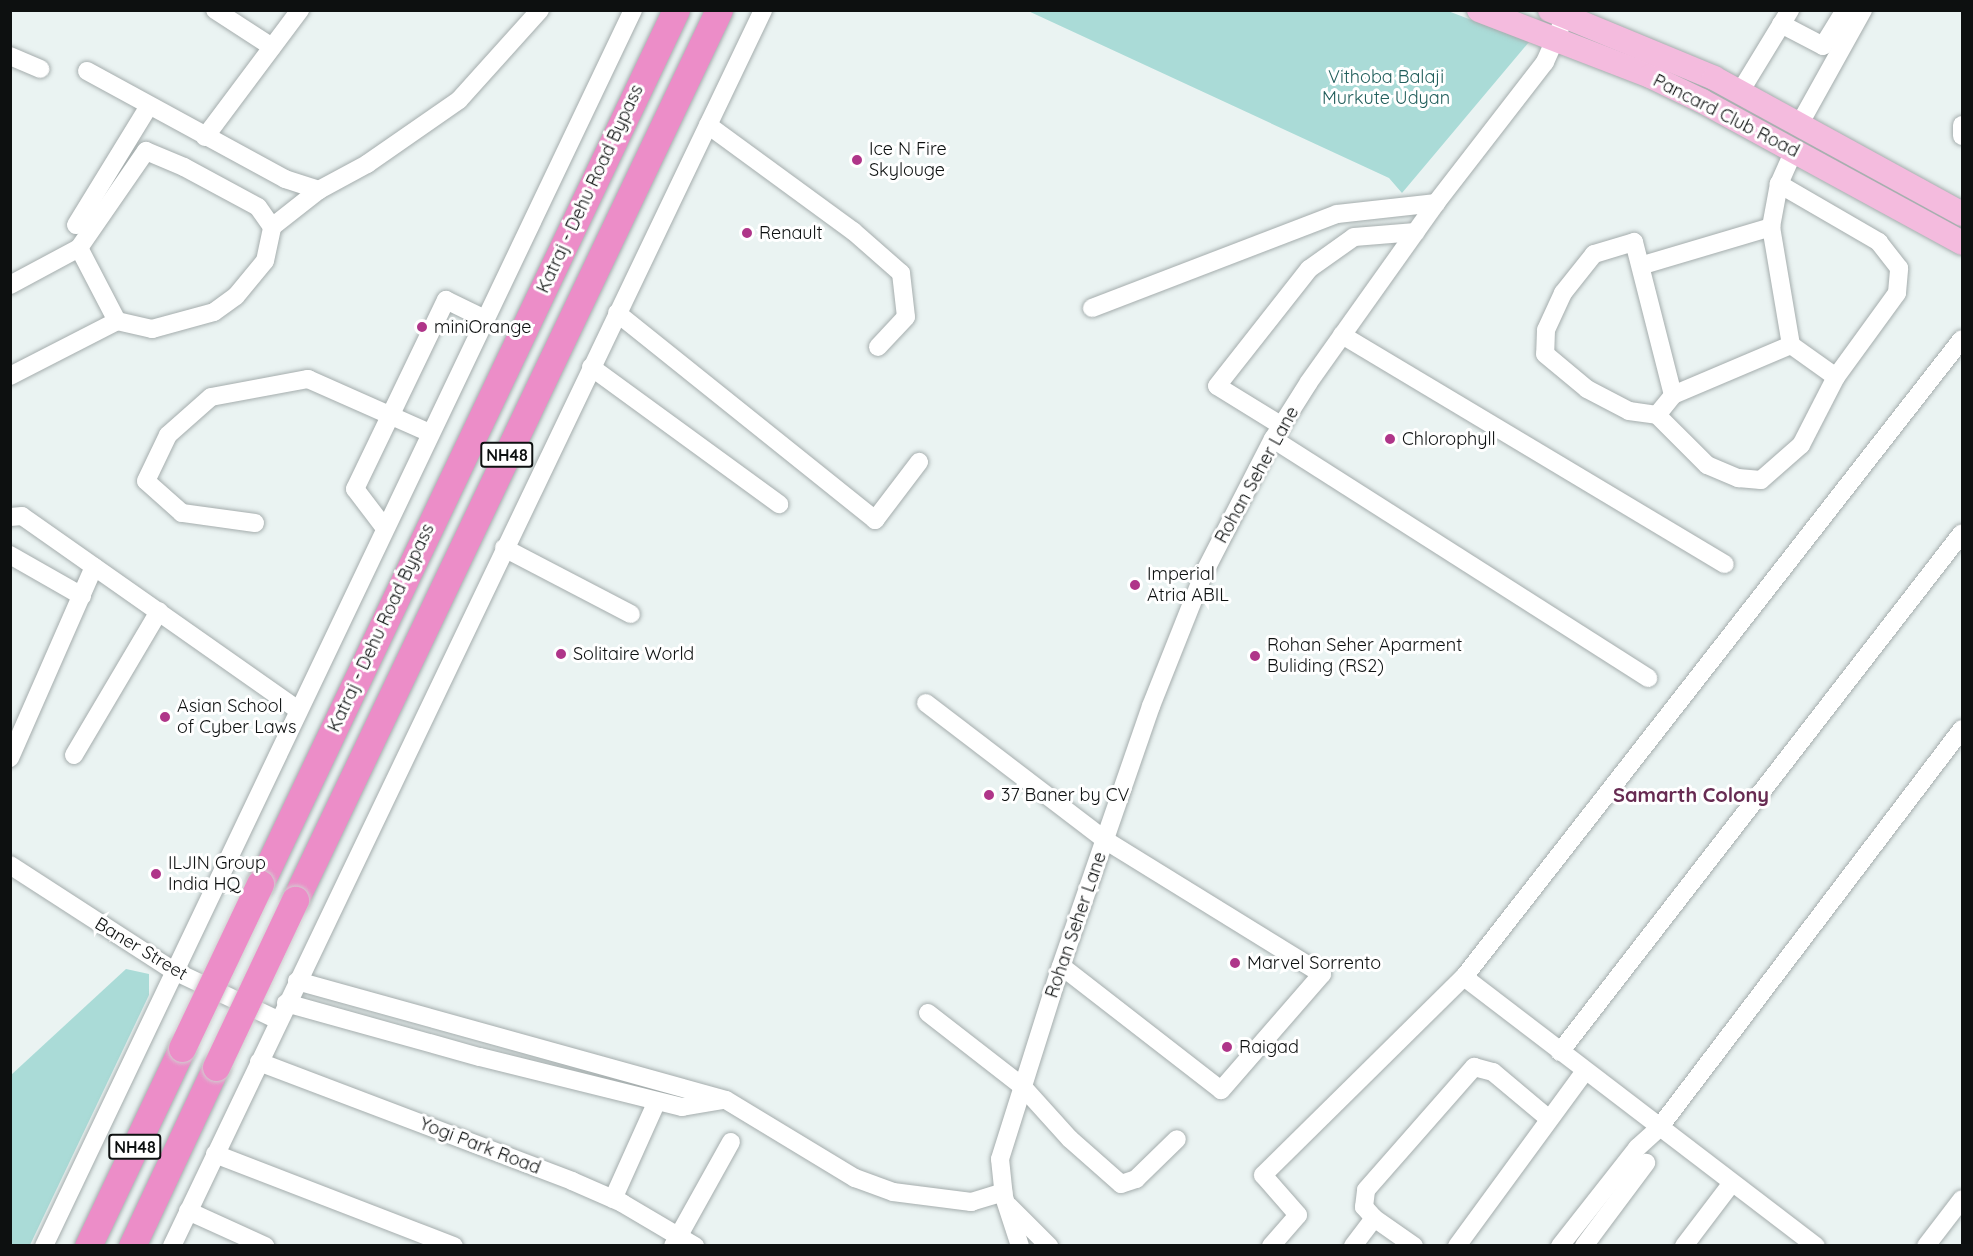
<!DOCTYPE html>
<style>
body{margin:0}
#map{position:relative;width:1973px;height:1256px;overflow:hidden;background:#eaf3f2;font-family:Quicksand,sans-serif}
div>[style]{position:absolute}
.green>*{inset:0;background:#aadbd7}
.roads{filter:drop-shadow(0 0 2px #a5adad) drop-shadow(0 0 2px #a5adad)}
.minor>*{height:18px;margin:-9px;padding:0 9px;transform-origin:9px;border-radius:9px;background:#fff}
.major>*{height:24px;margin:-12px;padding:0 12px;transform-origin:12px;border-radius:12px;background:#f4bbde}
.highway>*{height:27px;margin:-13.5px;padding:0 13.5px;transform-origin:13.5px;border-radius:13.5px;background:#ec8dc8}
.bridges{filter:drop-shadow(0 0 2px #cfcfcf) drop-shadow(0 0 2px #cfcfcf)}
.highway-bridge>*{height:27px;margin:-13.5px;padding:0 13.5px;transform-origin:13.5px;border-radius:13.5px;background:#ec8dc8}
.dots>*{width:16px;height:16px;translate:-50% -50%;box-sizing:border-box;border:3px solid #fff;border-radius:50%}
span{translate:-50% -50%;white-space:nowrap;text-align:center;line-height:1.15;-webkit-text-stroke:6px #fff;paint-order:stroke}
.shield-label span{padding:2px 4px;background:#fff;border:2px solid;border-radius:4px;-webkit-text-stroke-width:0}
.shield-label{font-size:16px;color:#0d1010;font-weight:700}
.park-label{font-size:18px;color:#225f5c}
.street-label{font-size:18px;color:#0d1010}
.poi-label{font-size:18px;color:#0d1010}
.left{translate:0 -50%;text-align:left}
.neighbourhood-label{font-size:20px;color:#672b52;font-weight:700}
.frame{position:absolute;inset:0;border:12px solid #0d1010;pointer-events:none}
</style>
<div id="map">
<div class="green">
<div style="clip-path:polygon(1026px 10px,1448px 11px,1529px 42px,1402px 193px,1389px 178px)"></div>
<div style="clip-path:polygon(126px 969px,149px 974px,149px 995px,30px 1245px,11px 1245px,11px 1075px)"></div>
</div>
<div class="roads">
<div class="minor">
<div style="left:215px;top:10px;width:68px;rotate:33deg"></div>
<div style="left:1781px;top:24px;width:47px;rotate:27.6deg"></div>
<div style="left:1823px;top:46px;width:42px;rotate:-58.6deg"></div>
<div style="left:10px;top:56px;width:33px;rotate:23deg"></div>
<div style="left:87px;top:71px;width:226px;rotate:28.6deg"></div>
<div style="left:285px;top:179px;width:36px;rotate:18deg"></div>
<div style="left:319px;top:190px;width:55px;rotate:-28.4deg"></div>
<div style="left:367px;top:164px;width:112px;rotate:-34.8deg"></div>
<div style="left:459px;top:100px;width:121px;rotate:-48deg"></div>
<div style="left:1740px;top:92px;width:96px;rotate:-58.6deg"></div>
<div style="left:708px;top:125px;width:180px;rotate:36.2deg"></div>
<div style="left:853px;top:231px;width:64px;rotate:41.2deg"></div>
<div style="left:901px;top:273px;width:44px;rotate:83.5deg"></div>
<div style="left:906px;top:317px;width:41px;rotate:133deg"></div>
<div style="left:1799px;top:125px;width:132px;rotate:-60.9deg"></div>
<div style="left:1962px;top:125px;width:11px;rotate:90deg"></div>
<div style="left:205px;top:137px;width:159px;rotate:-53.2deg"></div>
<div style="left:76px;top:225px;width:140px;rotate:-58.5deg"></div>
<div style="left:79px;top:248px;width:82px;rotate:62.5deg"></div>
<div style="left:1643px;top:265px;width:134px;rotate:-16.5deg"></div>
<div style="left:10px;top:285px;width:78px;rotate:-28.2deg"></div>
<div style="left:79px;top:248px;width:118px;rotate:-55.4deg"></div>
<div style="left:146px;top:151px;width:41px;rotate:22.8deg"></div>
<div style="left:184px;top:167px;width:84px;rotate:28.4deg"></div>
<div style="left:258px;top:207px;width:24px;rotate:55deg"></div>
<div style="left:1092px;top:308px;width:262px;rotate:-21deg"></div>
<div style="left:1337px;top:214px;width:100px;rotate:-6.3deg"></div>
<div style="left:617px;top:313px;width:331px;rotate:38.7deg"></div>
<div style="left:875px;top:520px;width:73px;rotate:-52.8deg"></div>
<div style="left:1342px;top:335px;width:446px;rotate:30.9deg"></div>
<div style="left:1791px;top:345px;width:55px;rotate:35.4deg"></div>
<div style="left:591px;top:367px;width:233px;rotate:36.1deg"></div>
<div style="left:10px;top:376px;width:120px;rotate:-27.2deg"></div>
<div style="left:117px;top:321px;width:36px;rotate:13deg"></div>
<div style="left:152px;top:329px;width:64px;rotate:-15.3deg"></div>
<div style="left:214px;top:312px;width:27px;rotate:-36deg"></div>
<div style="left:236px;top:296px;width:45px;rotate:-50.4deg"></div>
<div style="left:265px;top:261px;width:35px;rotate:-78deg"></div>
<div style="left:272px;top:227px;width:60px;rotate:-38.2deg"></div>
<div style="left:1673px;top:395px;width:158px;rotate:-104.3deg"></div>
<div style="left:1634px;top:242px;width:42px;rotate:163.3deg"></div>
<div style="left:1594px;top:254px;width:50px;rotate:128.5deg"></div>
<div style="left:1563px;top:293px;width:41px;rotate:114.7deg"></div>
<div style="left:1546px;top:330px;width:24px;rotate:92deg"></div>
<div style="left:1545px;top:354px;width:55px;rotate:39.8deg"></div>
<div style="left:1587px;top:389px;width:47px;rotate:27.6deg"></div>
<div style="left:1629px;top:411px;width:28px;rotate:8deg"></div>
<div style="left:1657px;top:415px;width:26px;rotate:-51deg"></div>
<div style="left:1673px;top:395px;width:128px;rotate:-23deg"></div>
<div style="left:1791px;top:345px;width:120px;rotate:-99.6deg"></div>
<div style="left:1771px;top:227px;width:44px;rotate:-79.5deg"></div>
<div style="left:1779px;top:184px;width:37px;rotate:-66deg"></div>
<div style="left:1657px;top:415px;width:71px;rotate:45deg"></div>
<div style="left:1707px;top:465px;width:34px;rotate:23deg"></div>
<div style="left:1738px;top:478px;width:23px;rotate:5deg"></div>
<div style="left:1761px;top:480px;width:53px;rotate:-41.2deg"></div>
<div style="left:1801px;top:445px;width:76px;rotate:-62.8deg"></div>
<div style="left:1836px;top:377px;width:104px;rotate:-54deg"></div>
<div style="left:1897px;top:293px;width:25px;rotate:-85deg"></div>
<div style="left:1899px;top:268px;width:33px;rotate:-128deg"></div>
<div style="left:1879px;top:242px;width:116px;rotate:-149.9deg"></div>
<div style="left:1282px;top:426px;width:76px;rotate:-148.4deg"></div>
<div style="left:1217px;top:386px;width:149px;rotate:-51.8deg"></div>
<div style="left:1309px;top:269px;width:55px;rotate:-35.4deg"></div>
<div style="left:1354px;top:237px;width:62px;rotate:-4.6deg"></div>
<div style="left:1273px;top:439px;width:445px;rotate:32.5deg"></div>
<div style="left:10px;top:517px;width:12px;rotate:-5deg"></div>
<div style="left:22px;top:516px;width:336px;rotate:35.1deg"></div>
<div style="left:255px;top:523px;width:74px;rotate:-172.2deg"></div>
<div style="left:182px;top:513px;width:48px;rotate:-138.4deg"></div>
<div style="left:146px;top:481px;width:51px;rotate:-64.4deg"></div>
<div style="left:168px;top:435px;width:57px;rotate:-41.5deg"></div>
<div style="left:211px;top:397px;width:99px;rotate:-10.5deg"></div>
<div style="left:308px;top:379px;width:133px;rotate:23.9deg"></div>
<div style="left:384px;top:527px;width:48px;rotate:-127.3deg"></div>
<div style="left:355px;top:489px;width:210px;rotate:-64.3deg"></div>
<div style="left:446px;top:300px;width:43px;rotate:26deg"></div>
<div style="left:504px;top:548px;width:143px;rotate:27.5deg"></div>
<div style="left:10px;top:555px;width:83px;rotate:29.7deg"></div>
<div style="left:926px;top:703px;width:225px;rotate:37.4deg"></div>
<div style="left:1105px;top:840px;width:255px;rotate:31.7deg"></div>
<div style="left:1322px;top:974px;width:154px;rotate:131deg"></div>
<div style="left:1221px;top:1090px;width:202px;rotate:-142.2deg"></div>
<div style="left:74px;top:755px;width:167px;rotate:-59.4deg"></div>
<div style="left:10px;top:758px;width:209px;rotate:-66.3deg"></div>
<div style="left:10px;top:865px;width:193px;rotate:32.9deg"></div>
<div style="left:172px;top:970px;width:117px;rotate:25.3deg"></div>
<div style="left:1464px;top:977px;width:443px;rotate:37.4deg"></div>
<div style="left:297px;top:981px;width:445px;rotate:15.5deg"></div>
<div style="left:726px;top:1100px;width:151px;rotate:31.2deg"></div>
<div style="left:855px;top:1178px;width:40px;rotate:20.2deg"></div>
<div style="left:893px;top:1192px;width:79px;rotate:7.3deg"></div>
<div style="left:971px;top:1202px;width:34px;rotate:-17deg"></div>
<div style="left:286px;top:1003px;width:201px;rotate:15.6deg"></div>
<div style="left:480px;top:1057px;width:208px;rotate:13.9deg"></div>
<div style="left:682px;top:1107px;width:42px;rotate:-9.7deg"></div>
<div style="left:928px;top:1013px;width:120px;rotate:37.9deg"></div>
<div style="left:1023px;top:1087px;width:70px;rotate:47.9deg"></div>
<div style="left:1070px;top:1139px;width:68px;rotate:41.4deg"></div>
<div style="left:1121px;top:1184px;width:16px;rotate:-18deg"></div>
<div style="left:1136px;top:1179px;width:57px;rotate:-44.3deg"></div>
<div style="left:1560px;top:1052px;width:656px;rotate:-52.24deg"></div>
<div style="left:259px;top:1062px;width:335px;rotate:20.8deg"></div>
<div style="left:572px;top:1181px;width:55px;rotate:23.7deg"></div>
<div style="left:622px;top:1203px;width:85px;rotate:30.5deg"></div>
<div style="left:215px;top:1154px;width:256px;rotate:21.1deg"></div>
<div style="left:613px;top:1199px;width:107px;rotate:-65.8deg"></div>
<div style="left:1009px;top:1206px;width:57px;rotate:45deg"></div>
<div style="left:188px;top:1211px;width:85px;rotate:24.4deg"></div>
<div style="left:1374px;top:1218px;width:15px;rotate:-132deg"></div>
<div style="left:1364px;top:1207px;width:17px;rotate:-83deg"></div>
<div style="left:1366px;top:1190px;width:164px;rotate:-48.7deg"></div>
<div style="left:1474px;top:1067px;width:20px;rotate:15deg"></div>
<div style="left:1493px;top:1072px;width:73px;rotate:40deg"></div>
<div style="left:44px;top:1246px;width:1369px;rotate:-64.52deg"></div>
<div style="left:172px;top:1246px;width:1370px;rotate:-64.44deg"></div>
<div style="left:673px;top:1246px;width:119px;rotate:-60.9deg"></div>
<div style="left:1020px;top:1246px;width:52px;rotate:-108.1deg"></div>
<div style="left:1004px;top:1197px;width:38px;rotate:-96deg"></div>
<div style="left:1000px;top:1159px;width:202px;rotate:-72.5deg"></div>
<div style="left:1061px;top:966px;width:275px;rotate:-70.9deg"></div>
<div style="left:1151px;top:706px;width:143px;rotate:-68.3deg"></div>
<div style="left:1204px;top:573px;width:151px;rotate:-62.8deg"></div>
<div style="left:1273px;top:439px;width:67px;rotate:-57.7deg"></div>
<div style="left:1309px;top:382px;width:219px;rotate:-54.6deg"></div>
<div style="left:1436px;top:203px;width:178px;rotate:-52.3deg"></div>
<div style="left:1545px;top:62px;width:37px;rotate:-66deg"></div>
<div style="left:1271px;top:1246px;width:41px;rotate:-48.9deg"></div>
<div style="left:1298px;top:1215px;width:53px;rotate:-131.2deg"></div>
<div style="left:1263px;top:1175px;width:282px;rotate:-44.6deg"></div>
<div style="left:1464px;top:977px;width:809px;rotate:-52.03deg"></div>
<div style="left:1353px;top:1246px;width:35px;rotate:-53deg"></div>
<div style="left:1374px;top:1218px;width:49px;rotate:35deg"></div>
<div style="left:1457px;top:1246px;width:217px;rotate:-53.8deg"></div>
<div style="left:1560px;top:1246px;width:125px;rotate:-51.8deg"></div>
<div style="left:1637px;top:1148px;width:30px;rotate:-42deg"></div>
<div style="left:1659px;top:1128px;width:501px;rotate:-52.79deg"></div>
<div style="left:1584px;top:1246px;width:104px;rotate:-53.2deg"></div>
<div style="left:1684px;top:1246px;width:78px;rotate:-52.8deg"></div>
<div style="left:1926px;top:1246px;width:59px;rotate:-52.5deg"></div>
</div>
<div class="major">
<div style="left:1479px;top:10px;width:183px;rotate:21.1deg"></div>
<div style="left:1650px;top:76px;width:58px;rotate:25.7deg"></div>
<div style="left:1702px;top:101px;width:296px;rotate:28.6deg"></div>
<div style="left:1550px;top:10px;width:178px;rotate:22.5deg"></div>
<div style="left:1714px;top:78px;width:283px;rotate:28.7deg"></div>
</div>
<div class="highway">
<div style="left:260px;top:884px;width:968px;rotate:-64.55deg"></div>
<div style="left:295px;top:900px;width:986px;rotate:-64.53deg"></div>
<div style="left:88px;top:1246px;width:219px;rotate:-64.6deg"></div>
<div style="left:132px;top:1246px;width:198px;rotate:-64.9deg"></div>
</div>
</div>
<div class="bridges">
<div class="highway-bridge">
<div style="left:182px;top:1048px;width:182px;rotate:-64.6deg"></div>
<div style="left:216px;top:1067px;width:185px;rotate:-64.7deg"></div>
</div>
</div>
<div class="dots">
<div style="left:857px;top:160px;background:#af3589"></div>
<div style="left:747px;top:233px;background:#af3589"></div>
<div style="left:422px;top:327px;background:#af3589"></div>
<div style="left:1390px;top:439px;background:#af3589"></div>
<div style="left:1135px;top:585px;background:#af3589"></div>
<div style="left:561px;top:654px;background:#af3589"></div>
<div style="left:1255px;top:656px;background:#af3589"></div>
<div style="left:165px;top:717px;background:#af3589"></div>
<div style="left:989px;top:795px;background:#af3589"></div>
<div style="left:156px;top:874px;background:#af3589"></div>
<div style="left:1235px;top:963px;background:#af3589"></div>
<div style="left:1227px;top:1047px;background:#af3589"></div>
</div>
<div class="shield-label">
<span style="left:507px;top:455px">NH48</span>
<span style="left:135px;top:1147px">NH48</span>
</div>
<div class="park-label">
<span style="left:1386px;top:88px">Vithoba Balaji<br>Murkute Udyan</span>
</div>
<div class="street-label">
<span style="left:1726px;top:116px;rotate:27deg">Pancard Club Road</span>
<span style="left:590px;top:189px;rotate:-65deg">Katraj - Dehu Road Bypass</span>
<span style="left:1257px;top:475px;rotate:-61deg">Rohan Seher Lane</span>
<span style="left:381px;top:628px;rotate:-65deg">Katraj - Dehu Road Bypass</span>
<span style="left:1076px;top:925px;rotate:-71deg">Rohan Seher Lane</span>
<span style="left:141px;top:949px;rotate:31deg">Baner Street</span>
<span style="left:480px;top:1146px;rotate:21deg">Yogi Park Road</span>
</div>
<div class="poi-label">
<span class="left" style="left:869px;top:160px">Ice N Fire<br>Skylouge</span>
<span class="left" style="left:759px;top:233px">Renault</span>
<span class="left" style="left:434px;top:327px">miniOrange</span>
<span class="left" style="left:1402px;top:439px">Chlorophyll</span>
<span class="left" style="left:1147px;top:585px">Imperial<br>Atria ABIL</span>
<span class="left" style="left:1267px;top:656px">Rohan Seher Aparment<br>Buliding (RS2)</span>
<span class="left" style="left:573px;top:654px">Solitaire World</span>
<span class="left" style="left:177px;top:717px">Asian School<br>of Cyber Laws</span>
<span class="left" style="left:1001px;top:795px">37 Baner by CV</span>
<span class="left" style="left:168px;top:874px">ILJIN Group<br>India HQ</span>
<span class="left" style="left:1247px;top:963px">Marvel Sorrento</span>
<span class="left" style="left:1239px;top:1047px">Raigad</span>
</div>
<div class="neighbourhood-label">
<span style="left:1691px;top:794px">Samarth Colony</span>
</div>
<div class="frame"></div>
</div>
